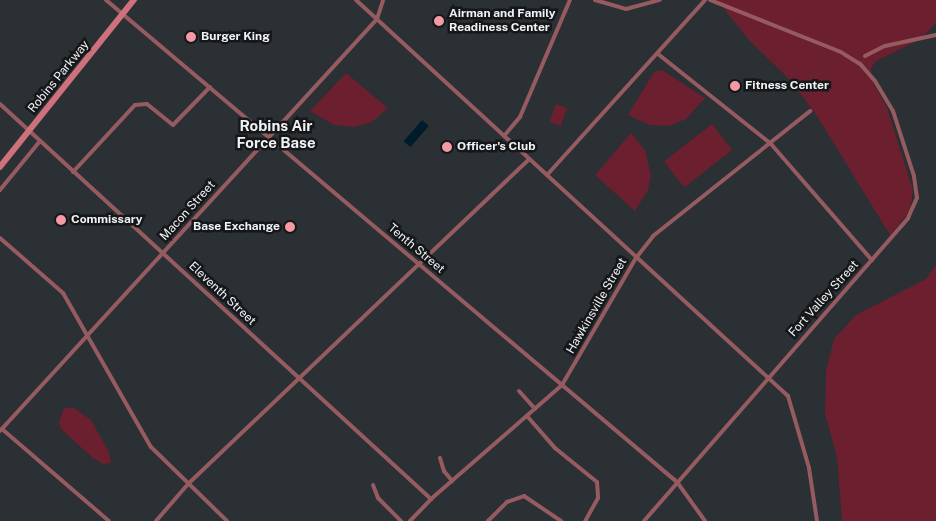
<!DOCTYPE html>
<style>
body{margin:0}
#map{position:relative;width:936px;height:521px;overflow:hidden;background:#2a3033;font-family:"Public Sans",sans-serif}
div>[style]{position:absolute}
.green>*{inset:0;background:#6c1f2e;transform-origin:0 0}
.water>*{inset:0;background:#001c2a;transform-origin:0 0}
.street>*{height:4px;margin:-2px;padding:0 2px;transform-origin:2px;border-radius:2px;background:#965b61}
.secondary>*{height:5.5px;margin:-2.75px;padding:0 2.75px;transform-origin:2.75px;border-radius:2.75px;background:#cf717d}
.dots>*{width:14px;height:14px;translate:-50% -50%;box-sizing:border-box;border:2px solid #151719;border-radius:50%}
span{translate:-50% -50%;white-space:nowrap;text-align:center;line-height:1.15;-webkit-text-stroke:5px #151719;paint-order:stroke}
.poi-label{font-size:12px;color:#f0f3f6;font-weight:700}
.left{translate:0 -50%;text-align:left}
.right{translate:-100% -50%;text-align:right}
.street-label{font-size:12px;color:#f0f3f6}
.quarter-label{font-size:15px;color:#f0f3f6;font-weight:700}
</style>
<div id="map">
<div class="green">
<div style="clip-path:polygon(717px 0,936px 0,936px 23px,919px 40px,876px 61px,871px 68px,872px 81px,887px 108px,913px 190px,910px 211px,890px 235px,817px 116px,792px 82px,749px 40px)"></div>
<div style="clip-path:polygon(662px 70px,705px 98px,686px 119px,669px 126px,649px 125px,628px 115px,654px 72px)"></div>
<div style="clip-path:polygon(346px 73px,388px 108px,372px 122px,355px 127px,334px 125px,310px 111px)"></div>
<div style="left:556px;top:104px;width:12px;height:19px;rotate:20deg"></div>
<div style="left:712px;top:124px;width:33px;height:61px;rotate:52deg"></div>
<div style="clip-path:polygon(631px 133px,645px 150px,651px 175px,648px 190px,635px 211px,595px 175px)"></div>
<div style="clip-path:polygon(936px 265px,936px 521px,842px 521px,837px 457px,825px 414px,826px 371px,834px 339px,856px 315px,926px 279px)"></div>
<div style="clip-path:polygon(64px 408px,74px 408px,91px 420px,109px 452px,111px 463px,103px 464px,93px 458px,61px 429px,59px 421px)"></div>
</div>
<div class="water">
<div style="left:422px;top:120px;width:9px;height:28px;rotate:41deg"></div>
</div>
<div class="street">
<div style="left:106px;top:0;width:747px;rotate:40.17deg"></div>
<div style="left:677px;top:482px;width:48px;rotate:54.3deg"></div>
<div style="left:356px;top:0;width:586px;rotate:42.51deg"></div>
<div style="left:788px;top:396px;width:75px;rotate:73.7deg"></div>
<div style="left:809px;top:468px;width:54px;rotate:81.4deg"></div>
<div style="left:595px;top:0;width:32px;rotate:16deg"></div>
<div style="left:626px;top:9px;width:35px;rotate:-15deg"></div>
<div style="left:658px;top:54px;width:144px;rotate:38.5deg"></div>
<div style="left:771px;top:144px;width:154px;rotate:49deg"></div>
<div style="left:865px;top:56px;width:22px;rotate:-27deg"></div>
<div style="left:885px;top:46px;width:52px;rotate:-12.2deg"></div>
<div style="left:0;top:104px;width:585px;rotate:42.5deg"></div>
<div style="left:504px;top:136px;width:25px;rotate:-50deg"></div>
<div style="left:520px;top:117px;width:127px;rotate:-66.9deg"></div>
<div style="left:73px;top:172px;width:91px;rotate:-47.2deg"></div>
<div style="left:135px;top:105px;width:12px;rotate:-5deg"></div>
<div style="left:147px;top:104px;width:33px;rotate:39deg"></div>
<div style="left:173px;top:125px;width:53px;rotate:-45.8deg"></div>
<div style="left:547px;top:175px;width:236px;rotate:-47.9deg"></div>
<div style="left:0;top:190px;width:63px;rotate:-50.8deg"></div>
<div style="left:0;top:238px;width:84px;rotate:41.1deg"></div>
<div style="left:63px;top:293px;width:177px;rotate:60.3deg"></div>
<div style="left:151px;top:447px;width:106px;rotate:44.2deg"></div>
<div style="left:519px;top:391px;width:24px;rotate:48deg"></div>
<div style="left:527px;top:416px;width:43px;rotate:48.8deg"></div>
<div style="left:555px;top:448px;width:54px;rotate:39deg"></div>
<div style="left:597px;top:482px;width:16px;rotate:86deg"></div>
<div style="left:598px;top:498px;width:26px;rotate:119deg"></div>
<div style="left:2px;top:429px;width:141px;rotate:40.7deg"></div>
<div style="left:0;top:431px;width:558px;rotate:-47.54deg"></div>
<div style="left:377px;top:19px;width:20px;rotate:-72deg"></div>
<div style="left:440px;top:458px;width:14px;rotate:73deg"></div>
<div style="left:444px;top:471px;width:13px;rotate:51deg"></div>
<div style="left:373px;top:485px;width:14px;rotate:69deg"></div>
<div style="left:378px;top:498px;width:33px;rotate:45deg"></div>
<div style="left:156px;top:521px;width:49px;rotate:-49.1deg"></div>
<div style="left:188px;top:484px;width:471px;rotate:-43.6deg"></div>
<div style="left:410px;top:521px;width:30px;rotate:-46deg"></div>
<div style="left:431px;top:499px;width:174px;rotate:-41deg"></div>
<div style="left:562px;top:385px;width:147px;rotate:-59.8deg"></div>
<div style="left:636px;top:258px;width:28px;rotate:-52deg"></div>
<div style="left:653px;top:236px;width:201px;rotate:-38.5deg"></div>
<div style="left:488px;top:521px;width:27px;rotate:-45deg"></div>
<div style="left:507px;top:502px;width:18px;rotate:-19deg"></div>
<div style="left:524px;top:496px;width:45px;rotate:34deg"></div>
<div style="left:644px;top:521px;width:402px;rotate:-48.9deg"></div>
<div style="left:908px;top:218px;width:22px;rotate:-66deg"></div>
<div style="left:917px;top:198px;width:22px;rotate:-98deg"></div>
<div style="left:914px;top:176px;width:68px;rotate:-107.9deg"></div>
<div style="left:893px;top:111px;width:35px;rotate:-121deg"></div>
<div style="left:875px;top:81px;width:23px;rotate:-131deg"></div>
<div style="left:860px;top:64px;width:22px;rotate:-148deg"></div>
<div style="left:841px;top:52px;width:141px;rotate:-158.3deg"></div>
</div>
<div class="secondary">
<div style="left:0;top:167px;width:214px;rotate:-51.3deg"></div>
</div>
<div class="dots">
<div style="left:439px;top:21px;background:#f49aa4"></div>
<div style="left:191px;top:37px;background:#f49aa4"></div>
<div style="left:735px;top:86px;background:#f49aa4"></div>
<div style="left:447px;top:147px;background:#f49aa4"></div>
<div style="left:61px;top:220px;background:#f49aa4"></div>
<div style="left:290px;top:227px;background:#f49aa4"></div>
</div>
<div class="poi-label">
<span class="left" style="left:449px;top:21px">Airman and Family<br>Readiness Center</span>
<span class="left" style="left:201px;top:37px">Burger King</span>
<span class="left" style="left:745px;top:86px">Fitness Center</span>
<span class="left" style="left:457px;top:147px">Officer's Club</span>
<span class="left" style="left:71px;top:220px">Commissary</span>
<span class="right" style="left:280px;top:227px">Base Exchange</span>
</div>
<div class="street-label">
<span style="left:59px;top:77px;rotate:-51deg">Robins Parkway</span>
<span style="left:188px;top:211px;rotate:-48deg">Macon Street</span>
<span style="left:416px;top:249px;rotate:40deg">Tenth Street</span>
<span style="left:222px;top:294px;rotate:43deg">Eleventh Street</span>
<span style="left:824px;top:299px;rotate:-48deg">Fort Valley Street</span>
<span style="left:597px;top:306px;rotate:-60deg">Hawkinsville Street</span>
</div>
<div class="quarter-label">
<span style="left:276px;top:134px">Robins Air<br>Force Base</span>
</div>
</div>
